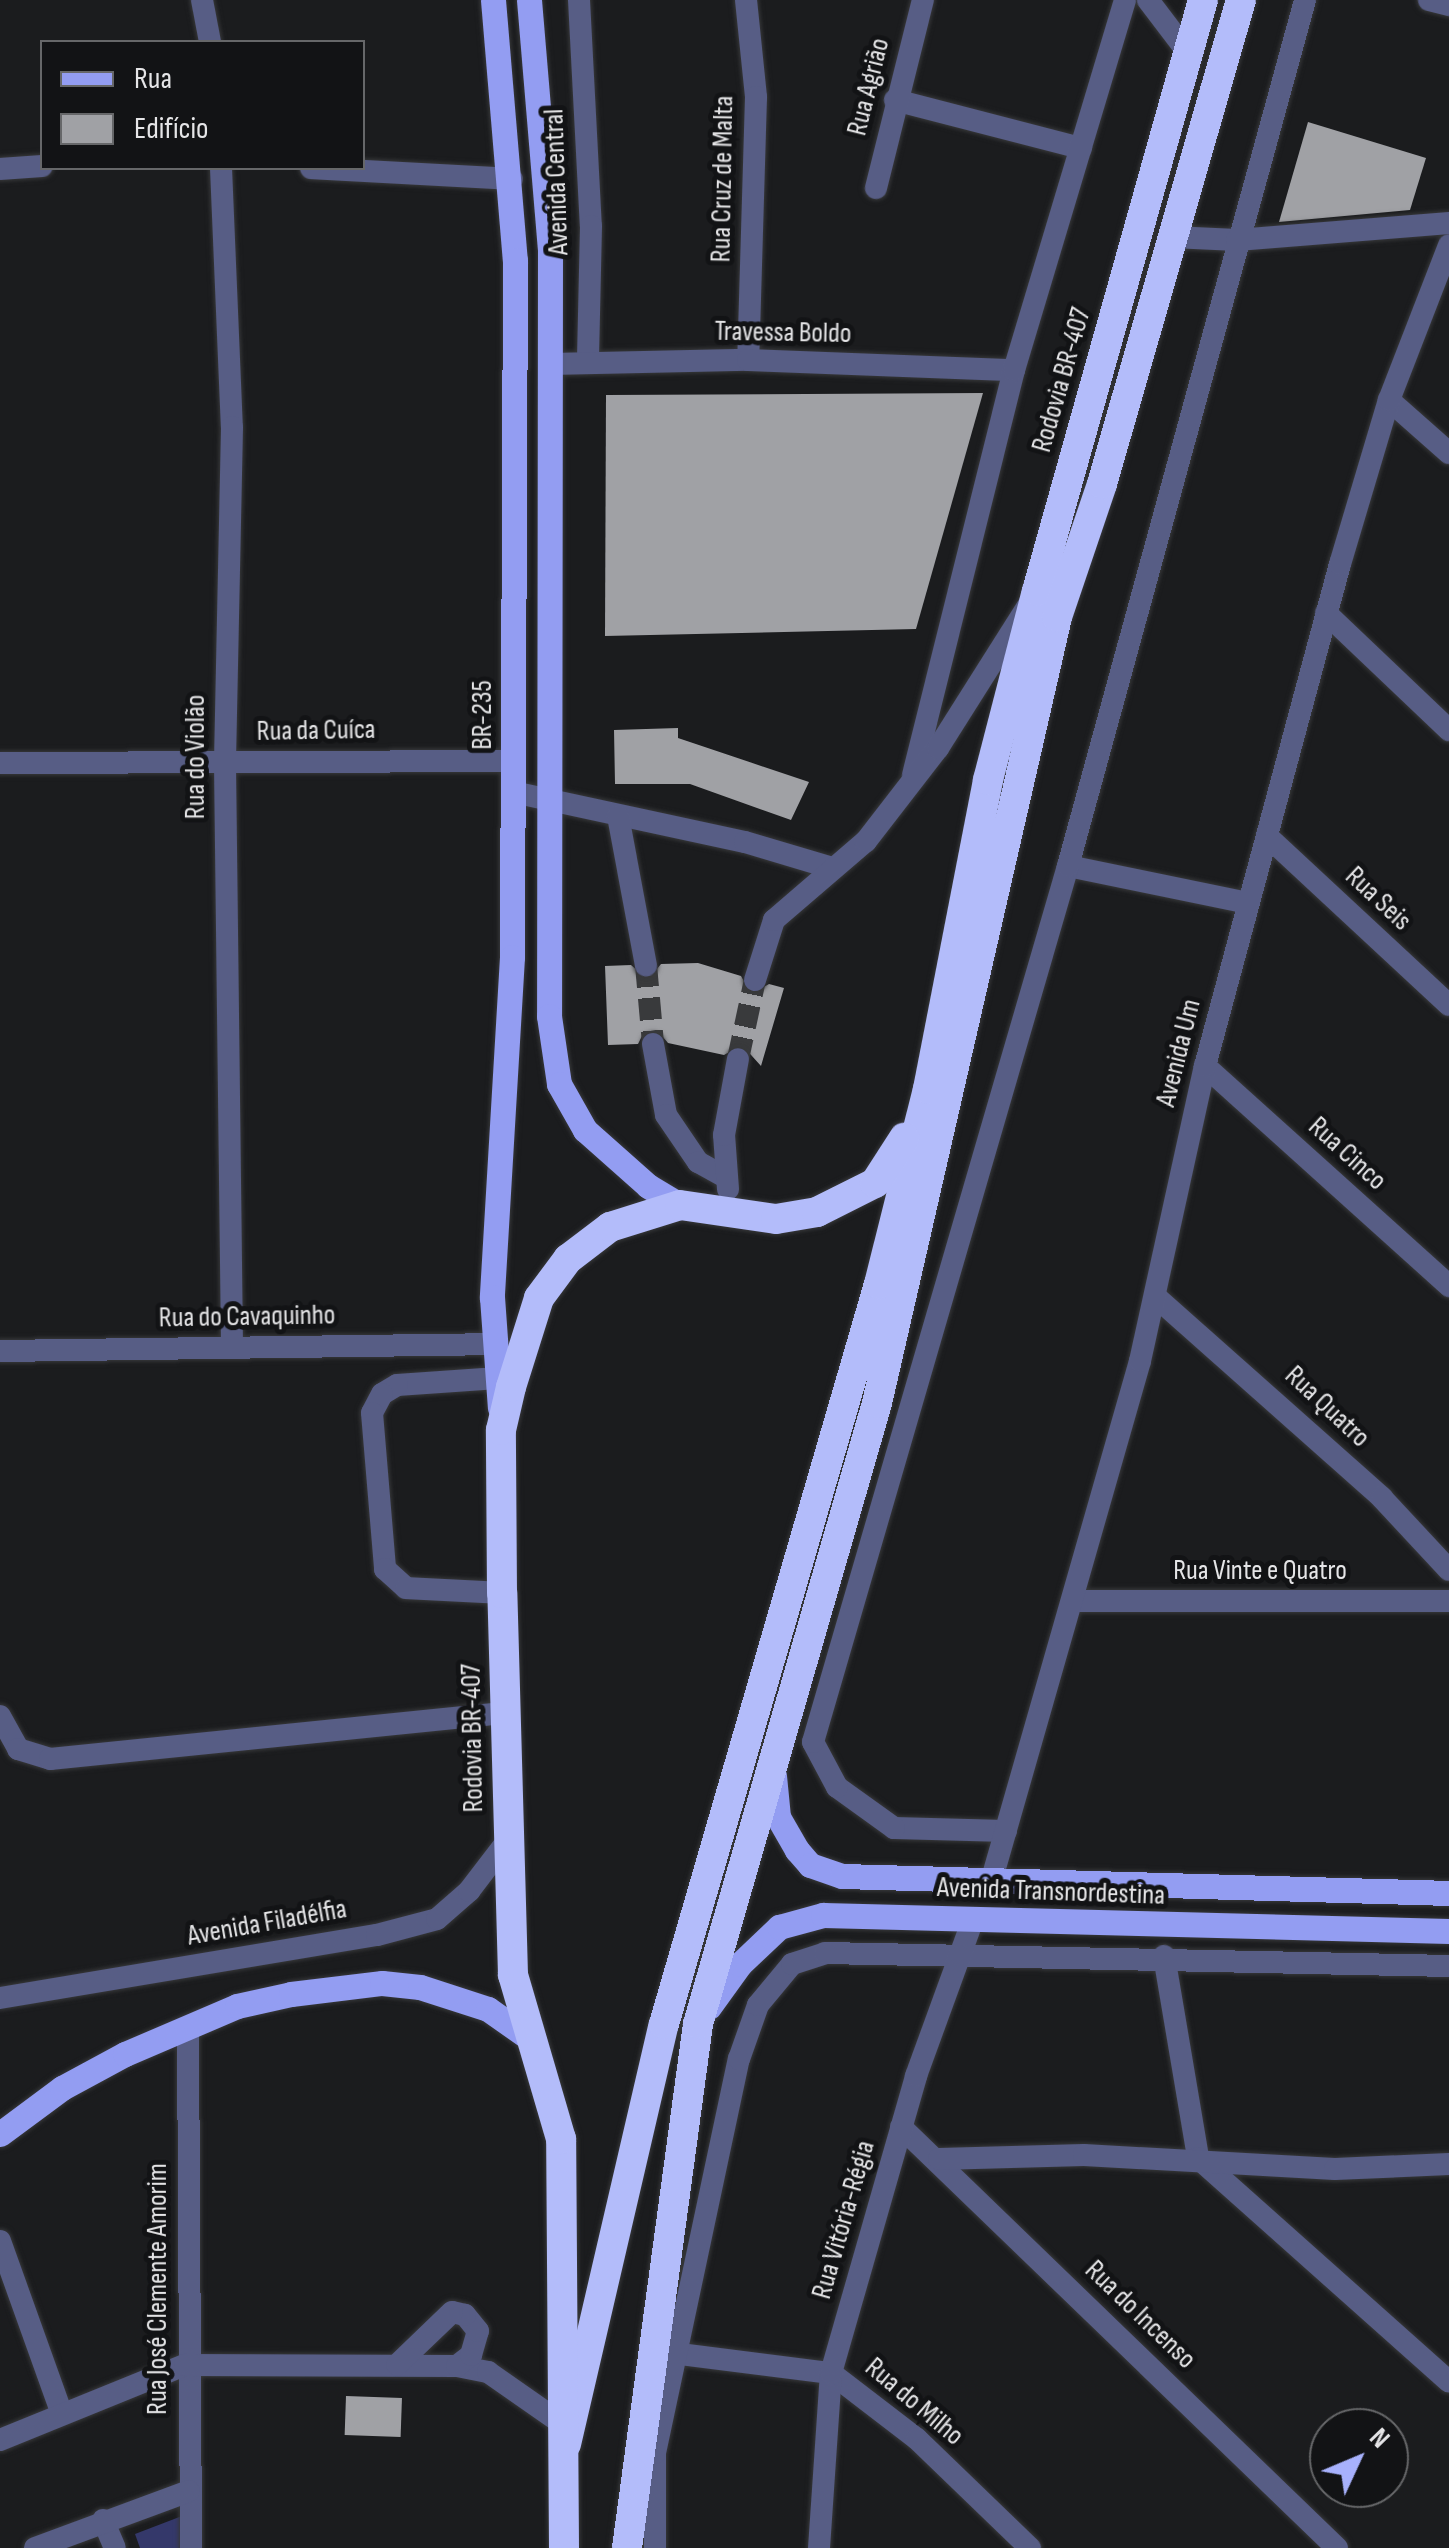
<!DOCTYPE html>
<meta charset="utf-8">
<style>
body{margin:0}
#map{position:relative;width:1449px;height:2548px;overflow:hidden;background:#1b1c1e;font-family:"Sofia Sans Condensed",sans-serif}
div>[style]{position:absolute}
.green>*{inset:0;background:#34386a}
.building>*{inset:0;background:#a0a1a5;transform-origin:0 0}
.minor-tunnel>*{height:22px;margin-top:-11px;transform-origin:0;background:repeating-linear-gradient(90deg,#393a3c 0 22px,transparent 0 33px)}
.roads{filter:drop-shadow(0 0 2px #37383a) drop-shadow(0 0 2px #37383a)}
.minor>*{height:22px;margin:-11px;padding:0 11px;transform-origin:11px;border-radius:11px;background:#575d85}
.major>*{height:25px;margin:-12.5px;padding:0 12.5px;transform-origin:12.5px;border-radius:12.5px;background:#939df2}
.highway>*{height:30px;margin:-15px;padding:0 15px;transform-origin:15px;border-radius:15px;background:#b3bcfa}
span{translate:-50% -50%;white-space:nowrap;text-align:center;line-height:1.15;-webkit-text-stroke:10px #121315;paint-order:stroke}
.street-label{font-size:28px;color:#e5e5e7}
.legend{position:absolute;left:40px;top:40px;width:325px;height:130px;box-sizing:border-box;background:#121315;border:2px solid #666769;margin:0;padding:12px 18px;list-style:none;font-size:30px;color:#e5e5e7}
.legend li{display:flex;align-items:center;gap:20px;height:50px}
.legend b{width:50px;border:2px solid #666769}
.north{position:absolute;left:1309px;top:2408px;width:100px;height:100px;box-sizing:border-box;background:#121315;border:2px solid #666769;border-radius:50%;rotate:46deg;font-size:28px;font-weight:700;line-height:40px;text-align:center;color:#e5e5e7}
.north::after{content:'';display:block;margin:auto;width:35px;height:45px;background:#a7b1fc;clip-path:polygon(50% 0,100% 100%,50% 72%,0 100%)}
</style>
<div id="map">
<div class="green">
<div style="clip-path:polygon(182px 2516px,182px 2548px,140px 2548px,135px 2534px)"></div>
</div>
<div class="building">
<div style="clip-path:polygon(1308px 122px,1426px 158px,1410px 210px,1279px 222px)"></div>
<div style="clip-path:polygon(983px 393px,916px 629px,605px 636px,606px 395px)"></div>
<div style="clip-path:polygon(678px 728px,678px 738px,809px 782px,791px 820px,690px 784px,615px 784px,614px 730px)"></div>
<div style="clip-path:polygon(698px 963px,741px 976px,751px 994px,769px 984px,784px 988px,761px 1066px,742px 1045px,724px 1055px,668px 1043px,657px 1030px,644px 1032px,638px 1044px,608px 1045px,605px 966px,631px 965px,648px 980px,661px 964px)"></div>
<div style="left:346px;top:2396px;width:56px;height:39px;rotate:2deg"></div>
</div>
<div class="minor-tunnel">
<div style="left:646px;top:965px;width:79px;rotate:84.9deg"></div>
<div style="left:738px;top:1059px;width:81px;rotate:-77.9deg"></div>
</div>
<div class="roads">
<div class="minor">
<div style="left:202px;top:0;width:43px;rotate:79.2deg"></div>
<div style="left:579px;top:0;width:226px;rotate:87deg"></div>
<div style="left:591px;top:226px;width:137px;rotate:91.3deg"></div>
<div style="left:746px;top:0;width:98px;rotate:84.1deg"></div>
<div style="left:756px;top:97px;width:263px;rotate:91.7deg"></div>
<div style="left:1148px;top:0;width:68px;rotate:52.8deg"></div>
<div style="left:1429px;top:0;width:21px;rotate:14deg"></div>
<div style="left:895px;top:100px;width:192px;rotate:14.5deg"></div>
<div style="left:221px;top:168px;width:259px;rotate:87.6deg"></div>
<div style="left:232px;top:427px;width:337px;rotate:91.2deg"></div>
<div style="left:225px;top:764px;width:583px;rotate:89.31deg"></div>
<div style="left:311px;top:168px;width:201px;rotate:3.1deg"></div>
<div style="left:0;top:169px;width:42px;rotate:-4.1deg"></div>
<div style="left:876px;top:188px;width:194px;rotate:-76deg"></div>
<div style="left:1172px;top:237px;width:65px;rotate:2.6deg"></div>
<div style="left:1237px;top:240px;width:213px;rotate:-4.6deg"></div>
<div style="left:550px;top:364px;width:198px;rotate:-1.2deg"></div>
<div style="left:748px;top:360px;width:266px;rotate:2.2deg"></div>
<div style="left:1389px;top:400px;width:80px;rotate:41.5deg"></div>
<div style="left:1326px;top:613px;width:170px;rotate:43.6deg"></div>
<div style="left:0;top:763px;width:513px;rotate:-0.22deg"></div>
<div style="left:913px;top:775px;width:417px;rotate:-76deg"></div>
<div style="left:1014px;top:370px;width:386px;rotate:-73.3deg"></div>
<div style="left:513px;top:792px;width:237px;rotate:12.2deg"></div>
<div style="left:745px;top:842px;width:88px;rotate:16.6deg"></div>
<div style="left:618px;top:816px;width:152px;rotate:79.4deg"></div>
<div style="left:1267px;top:836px;width:248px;rotate:42.9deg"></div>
<div style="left:1068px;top:866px;width:184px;rotate:11.6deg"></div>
<div style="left:755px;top:980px;width:63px;rotate:-72.4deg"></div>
<div style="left:774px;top:920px;width:121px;rotate:-40.7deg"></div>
<div style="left:866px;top:841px;width:118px;rotate:-52.3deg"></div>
<div style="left:938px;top:748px;width:167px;rotate:-57.7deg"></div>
<div style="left:653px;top:1044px;width:72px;rotate:79.6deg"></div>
<div style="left:666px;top:1115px;width:57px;rotate:55.8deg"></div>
<div style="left:698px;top:1162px;width:33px;rotate:29deg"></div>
<div style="left:1205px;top:1066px;width:329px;rotate:42deg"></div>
<div style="left:728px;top:1189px;width:54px;rotate:-94.2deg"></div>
<div style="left:724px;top:1135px;width:77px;rotate:-79.6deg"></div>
<div style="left:1156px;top:1297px;width:302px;rotate:41.6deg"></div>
<div style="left:1382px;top:1498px;width:98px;rotate:47.1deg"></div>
<div style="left:0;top:1351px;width:494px;rotate:-0.8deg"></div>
<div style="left:498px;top:1378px;width:101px;rotate:176deg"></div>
<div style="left:397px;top:1385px;width:17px;rotate:149deg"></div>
<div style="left:382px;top:1394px;width:21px;rotate:118deg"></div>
<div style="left:372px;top:1413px;width:157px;rotate:85.2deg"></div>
<div style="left:385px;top:1569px;width:28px;rotate:42deg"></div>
<div style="left:406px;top:1588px;width:96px;rotate:3deg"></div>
<div style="left:1072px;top:1601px;width:377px"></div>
<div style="left:0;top:1716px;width:38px;rotate:61deg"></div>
<div style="left:18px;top:1749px;width:34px;rotate:17deg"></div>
<div style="left:50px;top:1759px;width:456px;rotate:-5.8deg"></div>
<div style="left:1006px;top:1831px;width:112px;rotate:-178.5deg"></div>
<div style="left:894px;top:1828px;width:70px;rotate:-144.3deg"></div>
<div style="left:837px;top:1787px;width:51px;rotate:-118.1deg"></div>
<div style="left:813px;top:1742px;width:912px;rotate:-73.77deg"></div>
<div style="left:1068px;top:866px;width:898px;rotate:-74.69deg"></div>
<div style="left:991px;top:1882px;width:542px;rotate:-74.04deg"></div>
<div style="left:1140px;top:1361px;width:302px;rotate:-77.6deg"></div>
<div style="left:1205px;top:1066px;width:520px;rotate:-74.95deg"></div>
<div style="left:1340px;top:564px;width:171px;rotate:-73.4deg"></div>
<div style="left:1389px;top:400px;width:166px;rotate:-68.8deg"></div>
<div style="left:1164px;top:1956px;width:205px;rotate:80.4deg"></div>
<div style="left:1198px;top:2158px;width:336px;rotate:41.7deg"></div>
<div style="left:0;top:1998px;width:382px;rotate:-9.5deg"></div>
<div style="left:377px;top:1935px;width:62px;rotate:-14.9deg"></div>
<div style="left:437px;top:1919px;width:43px;rotate:-41.2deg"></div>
<div style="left:469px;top:1891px;width:64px;rotate:-52.6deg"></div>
<div style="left:188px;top:2030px;width:518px;rotate:89.67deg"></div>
<div style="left:901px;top:2127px;width:606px;rotate:44deg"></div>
<div style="left:939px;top:2159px;width:145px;rotate:-1.6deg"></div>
<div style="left:1084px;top:2155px;width:251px;rotate:3.2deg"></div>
<div style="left:1335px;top:2169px;width:114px;rotate:-2.5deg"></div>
<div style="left:0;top:2241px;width:184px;rotate:70.3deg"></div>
<div style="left:672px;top:2353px;width:160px;rotate:7.2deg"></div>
<div style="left:831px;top:2373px;width:108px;rotate:37.5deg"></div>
<div style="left:917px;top:2439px;width:157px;rotate:44deg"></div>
<div style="left:457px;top:2366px;width:32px;rotate:11deg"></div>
<div style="left:488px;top:2372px;width:93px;rotate:34.9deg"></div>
<div style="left:0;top:2440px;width:200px;rotate:-22.1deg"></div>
<div style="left:185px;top:2365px;width:272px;rotate:0.2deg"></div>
<div style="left:457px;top:2366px;width:18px;rotate:-38deg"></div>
<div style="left:471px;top:2355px;width:25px;rotate:-74deg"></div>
<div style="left:478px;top:2331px;width:21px;rotate:-129deg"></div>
<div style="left:465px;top:2315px;width:13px;rotate:-167deg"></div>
<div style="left:452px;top:2312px;width:76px;rotate:136.1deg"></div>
<div style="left:103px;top:2520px;width:30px;rotate:67deg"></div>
<div style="left:35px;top:2548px;width:164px;rotate:-20.3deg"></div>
<div style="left:655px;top:2548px;width:95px;rotate:-90deg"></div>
<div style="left:655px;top:2453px;width:403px;rotate:-78deg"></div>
<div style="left:739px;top:2059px;width:57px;rotate:-70.6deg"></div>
<div style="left:758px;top:2005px;width:53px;rotate:-50.3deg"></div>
<div style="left:792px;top:1964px;width:35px;rotate:-18deg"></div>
<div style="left:825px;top:1953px;width:624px;rotate:1.19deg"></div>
<div style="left:819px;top:2548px;width:175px;rotate:-86.1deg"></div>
<div style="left:831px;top:2373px;width:309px;rotate:-74deg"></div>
<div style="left:916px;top:2076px;width:167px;rotate:-70deg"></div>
</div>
<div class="major">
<div style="left:493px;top:0;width:261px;rotate:85.2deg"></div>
<div style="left:515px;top:260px;width:697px;rotate:90.25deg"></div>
<div style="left:512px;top:957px;width:341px;rotate:93.4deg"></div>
<div style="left:492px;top:1297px;width:111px;rotate:85.9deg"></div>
<div style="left:529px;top:0;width:252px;rotate:85.2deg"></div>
<div style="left:550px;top:251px;width:765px;rotate:90.07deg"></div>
<div style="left:549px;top:1016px;width:69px;rotate:81.6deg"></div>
<div style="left:559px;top:1084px;width:53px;rotate:60.5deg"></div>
<div style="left:585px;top:1130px;width:84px;rotate:41.6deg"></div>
<div style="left:648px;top:1186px;width:37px;rotate:31deg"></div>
<div style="left:774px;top:1776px;width:41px;rotate:84.4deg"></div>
<div style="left:778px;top:1817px;width:38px;rotate:60deg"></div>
<div style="left:797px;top:1850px;width:20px;rotate:49deg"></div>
<div style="left:810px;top:1865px;width:34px;rotate:19deg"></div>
<div style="left:842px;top:1876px;width:607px;rotate:1.6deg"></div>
<div style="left:709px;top:2007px;width:53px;rotate:-54.2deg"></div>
<div style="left:740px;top:1964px;width:54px;rotate:-43.5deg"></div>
<div style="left:779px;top:1927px;width:46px;rotate:-15.3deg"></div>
<div style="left:823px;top:1915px;width:626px;rotate:1.46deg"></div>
<div style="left:0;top:2134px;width:77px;rotate:-36.6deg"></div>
<div style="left:62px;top:2088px;width:72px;rotate:-28.4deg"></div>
<div style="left:125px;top:2054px;width:122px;rotate:-23.2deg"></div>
<div style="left:237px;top:2006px;width:55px;rotate:-12.5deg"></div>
<div style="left:291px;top:1994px;width:92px;rotate:-6.9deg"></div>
<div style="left:382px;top:1983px;width:38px;rotate:6deg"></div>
<div style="left:420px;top:1987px;width:71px;rotate:17.9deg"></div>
<div style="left:488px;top:2009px;width:54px;rotate:35.2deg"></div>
</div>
<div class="highway">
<div style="left:566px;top:2444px;width:431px;rotate:-76.9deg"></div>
<div style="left:664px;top:2024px;width:771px;rotate:-73.8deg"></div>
<div style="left:879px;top:1284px;width:201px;rotate:-75.9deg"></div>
<div style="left:928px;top:1089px;width:315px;rotate:-79deg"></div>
<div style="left:988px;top:780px;width:195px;rotate:-75.5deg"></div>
<div style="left:1037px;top:591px;width:614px;rotate:-74.31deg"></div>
<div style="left:564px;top:2548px;width:409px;rotate:-90.4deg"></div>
<div style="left:561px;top:2139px;width:171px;rotate:-106.3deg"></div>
<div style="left:513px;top:1975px;width:382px;rotate:-91.6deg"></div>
<div style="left:502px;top:1593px;width:163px;rotate:-90.4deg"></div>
<div style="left:501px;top:1430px;width:44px;rotate:-76.9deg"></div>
<div style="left:511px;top:1387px;width:93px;rotate:-72.5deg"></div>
<div style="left:539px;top:1298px;width:49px;rotate:-53.4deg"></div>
<div style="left:568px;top:1259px;width:53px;rotate:-37.3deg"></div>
<div style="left:610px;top:1227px;width:73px;rotate:-17.4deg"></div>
<div style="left:680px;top:1205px;width:97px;rotate:8.3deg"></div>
<div style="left:776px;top:1219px;width:42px;rotate:-9.7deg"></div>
<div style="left:817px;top:1212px;width:65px;rotate:-26.6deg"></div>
<div style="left:875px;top:1183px;width:54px;rotate:-57.2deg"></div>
<div style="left:627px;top:2548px;width:529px;rotate:-82.28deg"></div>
<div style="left:698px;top:2024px;width:646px;rotate:-73.92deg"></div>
<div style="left:877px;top:1403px;width:806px;rotate:-77.1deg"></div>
<div style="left:1057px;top:617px;width:140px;rotate:-71.3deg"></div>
<div style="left:1102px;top:484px;width:504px;rotate:-73.98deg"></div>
</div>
</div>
<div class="street-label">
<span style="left:869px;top:87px;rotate:-76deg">Rua Agrião</span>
<span style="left:723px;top:179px;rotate:-89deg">Rua Cruz de Malta</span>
<span style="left:557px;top:182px;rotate:-92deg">Avenida Central</span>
<span style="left:783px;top:333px;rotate:1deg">Travessa Boldo</span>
<span style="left:1062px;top:380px;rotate:-74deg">Rodovia BR-407</span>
<span style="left:483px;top:715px;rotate:-90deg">BR-235</span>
<span style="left:316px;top:731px;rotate:-1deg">Rua da Cuíca</span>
<span style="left:196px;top:757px;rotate:-90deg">Rua do Violão</span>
<span style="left:1378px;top:899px;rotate:43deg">Rua Seis</span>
<span style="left:1179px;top:1053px;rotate:-76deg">Avenida Um</span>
<span style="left:1347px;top:1154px;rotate:42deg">Rua Cinco</span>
<span style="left:247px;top:1317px;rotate:-1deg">Rua do Cavaquinho</span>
<span style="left:1327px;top:1407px;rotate:43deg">Rua Quatro</span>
<span style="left:1260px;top:1571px">Rua Vinte e Quatro</span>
<span style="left:473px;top:1738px;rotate:-91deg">Rodovia BR-407</span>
<span style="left:1051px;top:1892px;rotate:2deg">Avenida Transnordestina</span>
<span style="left:267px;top:1923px;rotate:-10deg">Avenida Filadélfia</span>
<span style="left:844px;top:2220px;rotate:-74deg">Rua Vitória-Régia</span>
<span style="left:158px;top:2289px;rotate:-90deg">Rua José Clemente Amorim</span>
<span style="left:1140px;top:2315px;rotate:44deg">Rua do Incenso</span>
<span style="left:914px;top:2402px;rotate:40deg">Rua do Milho</span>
</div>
<ul class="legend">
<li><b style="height:12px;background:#939df2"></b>Rua</li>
<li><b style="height:28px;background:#a0a1a5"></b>Edifício</li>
</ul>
<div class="north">N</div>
</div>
